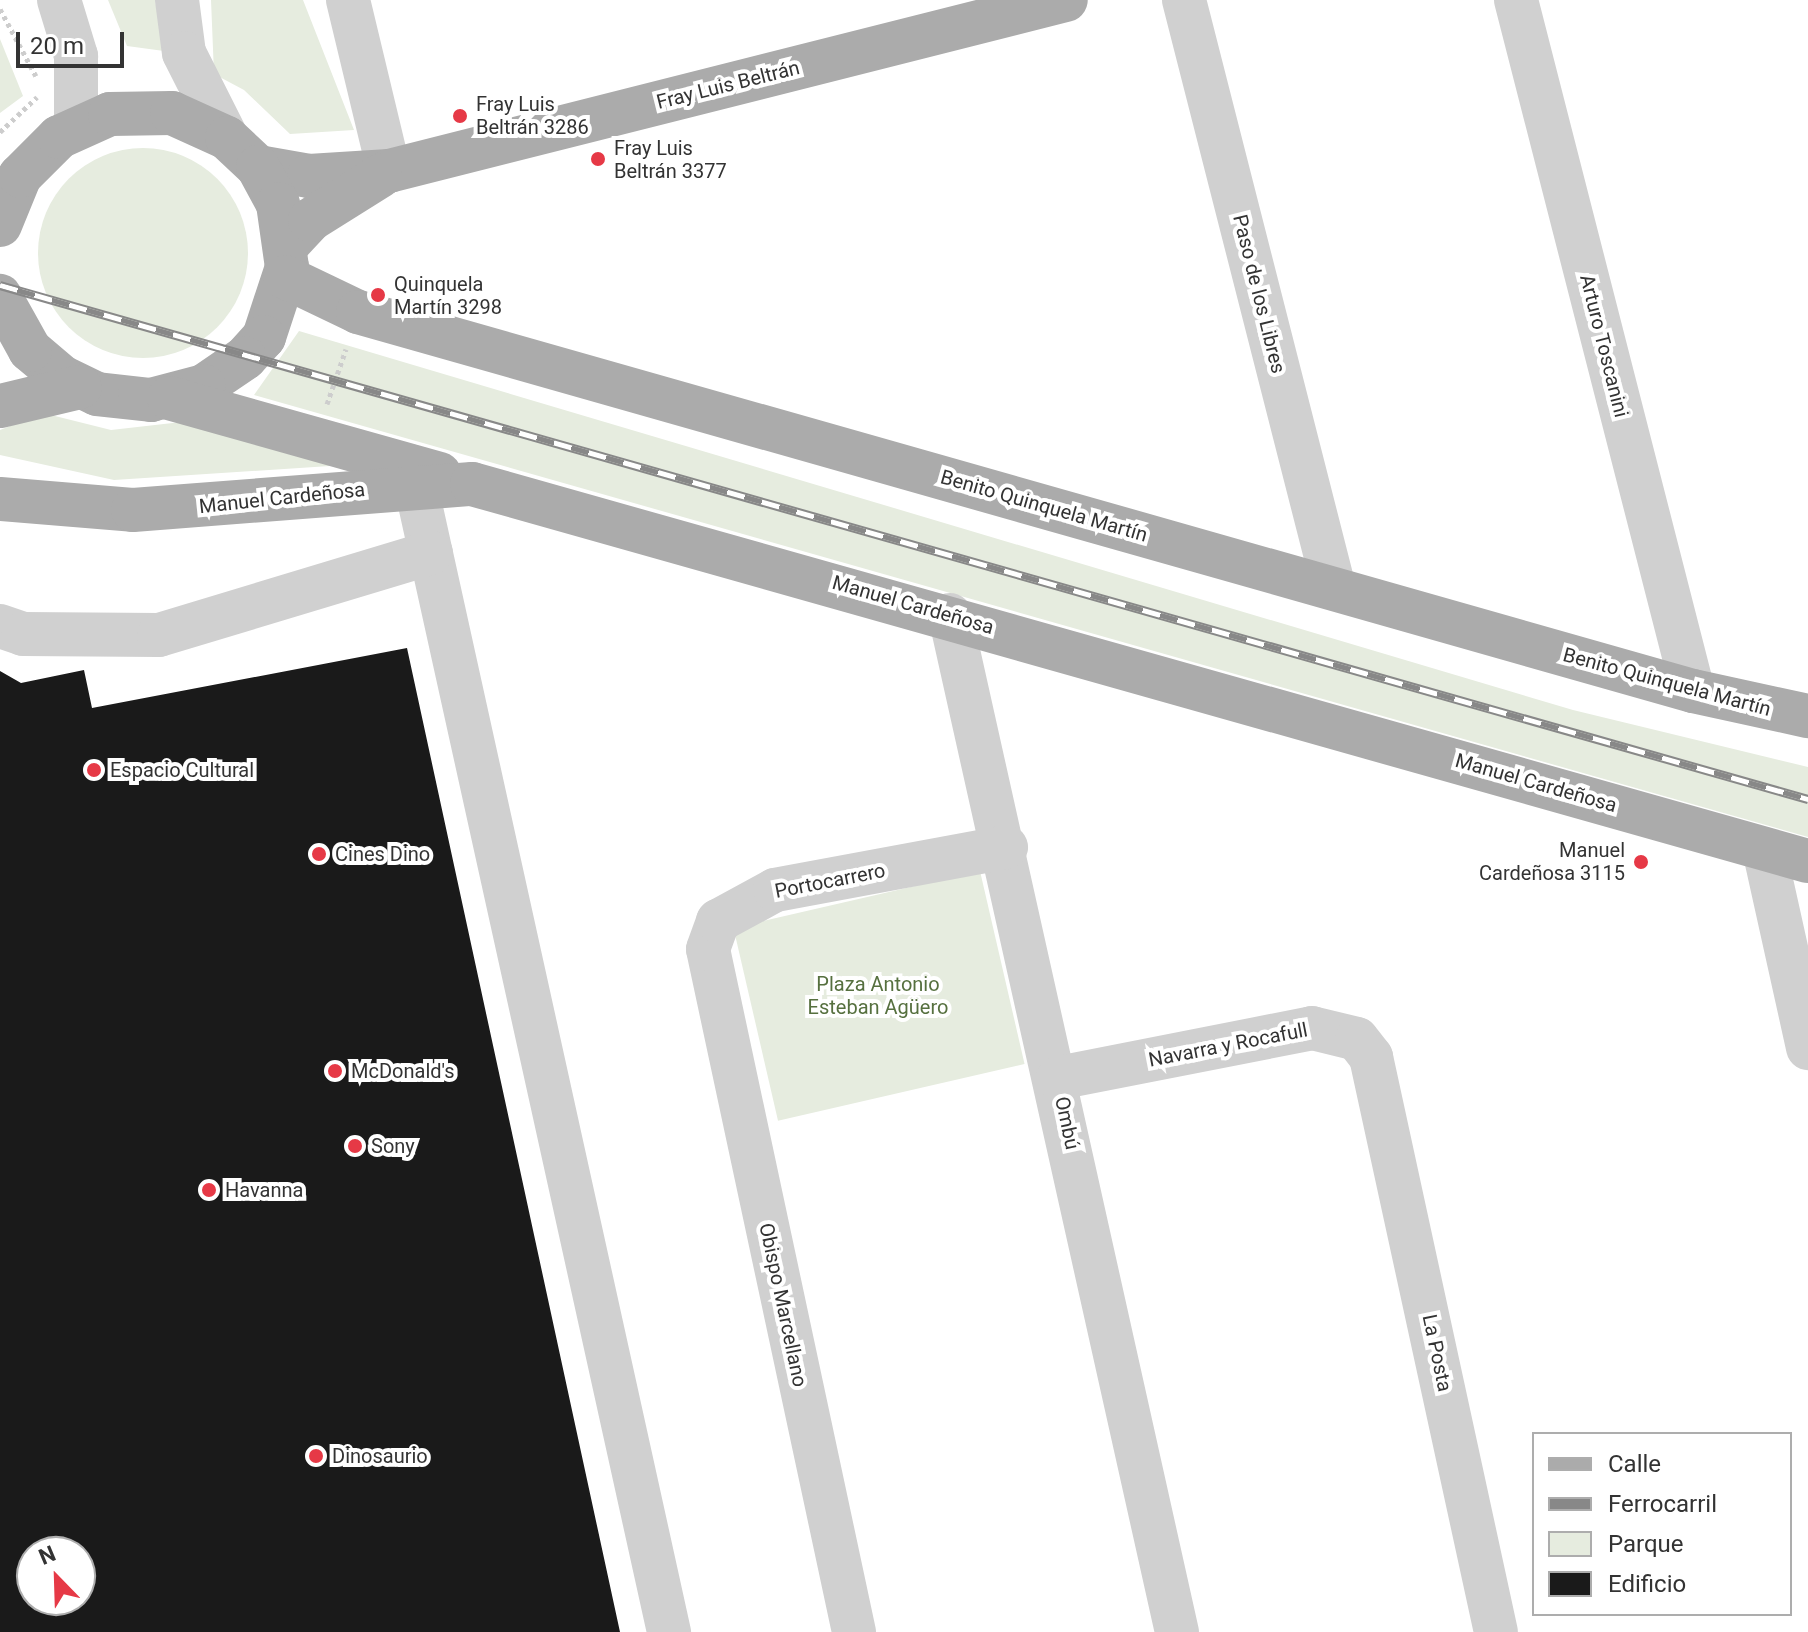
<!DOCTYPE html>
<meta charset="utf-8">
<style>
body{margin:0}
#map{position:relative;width:1808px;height:1632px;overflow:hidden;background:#fff;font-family:Roboto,sans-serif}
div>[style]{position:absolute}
.green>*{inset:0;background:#e6ecdf;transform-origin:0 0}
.round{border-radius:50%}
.building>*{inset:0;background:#1a1a1a}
.path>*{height:5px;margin-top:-2.5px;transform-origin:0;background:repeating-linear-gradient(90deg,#cdcdcd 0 4px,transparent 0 8px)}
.minor>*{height:44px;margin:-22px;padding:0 22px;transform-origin:22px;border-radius:22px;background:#d0d0d0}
.major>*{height:44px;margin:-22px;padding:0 22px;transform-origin:22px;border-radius:22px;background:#ababab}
.rail>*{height:9px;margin-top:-4.5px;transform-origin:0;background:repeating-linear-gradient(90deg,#fff 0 18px,#888 0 36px);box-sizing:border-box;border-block:2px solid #888}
.dots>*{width:22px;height:22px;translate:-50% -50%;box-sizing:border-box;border:4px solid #fff;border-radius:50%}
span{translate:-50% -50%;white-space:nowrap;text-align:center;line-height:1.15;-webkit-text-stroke:8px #fff;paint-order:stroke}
.street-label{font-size:20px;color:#333}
.poi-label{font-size:20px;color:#333}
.left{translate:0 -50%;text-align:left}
.right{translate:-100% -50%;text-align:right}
.park-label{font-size:20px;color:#56703f}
.legend{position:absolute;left:1532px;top:1432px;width:260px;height:184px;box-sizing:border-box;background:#fff;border:2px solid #adadad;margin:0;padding:10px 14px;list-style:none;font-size:24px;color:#333}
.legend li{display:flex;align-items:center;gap:16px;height:40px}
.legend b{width:40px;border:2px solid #adadad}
.north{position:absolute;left:16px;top:1536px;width:80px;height:80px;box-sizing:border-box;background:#fff;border:2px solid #adadad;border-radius:50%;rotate:337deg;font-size:22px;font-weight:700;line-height:32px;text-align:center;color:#333}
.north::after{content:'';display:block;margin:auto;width:28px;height:36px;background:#e63946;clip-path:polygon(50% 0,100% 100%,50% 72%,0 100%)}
.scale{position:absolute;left:16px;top:32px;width:108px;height:36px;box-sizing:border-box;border:4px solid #333;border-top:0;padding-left:10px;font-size:24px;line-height:28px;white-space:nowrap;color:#333;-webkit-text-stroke:6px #fff;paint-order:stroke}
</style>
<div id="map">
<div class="green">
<div style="clip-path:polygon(108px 0,155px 0,164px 51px,127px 46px)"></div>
<div style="clip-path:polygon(211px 0,303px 0,354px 130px,290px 134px,244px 90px,214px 74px)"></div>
<div style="clip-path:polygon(0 39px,23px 96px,0 113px)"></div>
<div class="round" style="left:38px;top:148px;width:210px;height:210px"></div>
<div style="clip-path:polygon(299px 331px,1573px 710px,1808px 767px,1808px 837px,254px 395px)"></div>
<div style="clip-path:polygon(43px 413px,111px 430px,199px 420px,360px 464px,114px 480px,0 455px,0 430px)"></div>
<div style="left:980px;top:871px;width:198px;height:253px;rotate:77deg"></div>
</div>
<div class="building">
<div style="clip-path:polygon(evenodd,407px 648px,620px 1632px,0 1632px,0 671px,21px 683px,84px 670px,92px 708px,407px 648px,32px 1552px,80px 1552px,80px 1600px,32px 1600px,32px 1552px)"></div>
</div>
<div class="path">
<div style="left:0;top:9px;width:76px;rotate:61.8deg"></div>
<div style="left:0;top:132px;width:51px;rotate:-43.4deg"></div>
<div style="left:327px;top:404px;width:58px;rotate:-70.9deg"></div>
</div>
<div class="minor">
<div style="left:59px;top:0;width:59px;rotate:73.1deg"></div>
<div style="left:76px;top:56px;width:71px;rotate:90deg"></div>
<div style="left:177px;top:0;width:53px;rotate:82.5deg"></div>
<div style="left:184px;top:53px;width:95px;rotate:63.2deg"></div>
<div style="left:348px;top:0;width:176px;rotate:76.5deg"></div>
<div style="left:1184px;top:0;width:607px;rotate:75.69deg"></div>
<div style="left:1516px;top:0;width:713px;rotate:75.63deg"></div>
<div style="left:416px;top:486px;width:1174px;rotate:77.55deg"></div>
<div style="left:950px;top:615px;width:1042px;rotate:77.42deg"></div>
<div style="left:0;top:626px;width:24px;rotate:19deg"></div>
<div style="left:23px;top:634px;width:136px;rotate:0.4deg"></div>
<div style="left:159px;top:635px;width:284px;rotate:-16.8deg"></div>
<div style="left:1764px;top:849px;width:204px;rotate:77.5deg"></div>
<div style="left:1058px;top:1078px;width:259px;rotate:-11.1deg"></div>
<div style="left:1312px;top:1028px;width:46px;rotate:13.7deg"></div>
<div style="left:1357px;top:1039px;width:23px;rotate:52deg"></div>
<div style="left:1371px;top:1057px;width:588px;rotate:77.74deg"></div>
<div style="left:854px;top:1632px;width:698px;rotate:-102.07deg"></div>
<div style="left:708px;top:949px;width:30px;rotate:-70deg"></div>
<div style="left:718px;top:921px;width:65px;rotate:-28.5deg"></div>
<div style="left:775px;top:890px;width:235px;rotate:-10.5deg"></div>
</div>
<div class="major">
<div style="left:258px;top:167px;width:52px;rotate:10deg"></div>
<div style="left:309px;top:176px;width:80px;rotate:-3.6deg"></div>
<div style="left:389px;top:171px;width:698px;rotate:-14.18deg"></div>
<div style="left:0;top:225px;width:53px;rotate:-67.8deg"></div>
<div style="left:20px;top:176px;width:55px;rotate:-45deg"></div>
<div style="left:59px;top:137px;width:56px;rotate:-24.3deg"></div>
<div style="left:110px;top:114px;width:62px;rotate:-0.9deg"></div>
<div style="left:172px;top:113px;width:60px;rotate:24.4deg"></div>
<div style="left:227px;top:138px;width:42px;rotate:43.1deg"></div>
<div style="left:258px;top:167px;width:42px;rotate:61.6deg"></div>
<div style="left:278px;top:204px;width:64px;rotate:81.9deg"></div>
<div style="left:287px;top:267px;width:74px;rotate:108.2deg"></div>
<div style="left:264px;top:337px;width:28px;rotate:132deg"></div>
<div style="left:245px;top:358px;width:50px;rotate:145.7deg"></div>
<div style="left:204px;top:386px;width:55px;rotate:165.2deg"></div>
<div style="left:151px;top:400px;width:54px;rotate:-173.7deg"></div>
<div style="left:97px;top:394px;width:39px;rotate:-154deg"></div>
<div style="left:62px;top:377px;width:42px;rotate:-139.8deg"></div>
<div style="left:30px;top:350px;width:62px;rotate:-119.1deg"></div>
<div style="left:286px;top:246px;width:35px;rotate:-47deg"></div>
<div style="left:310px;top:220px;width:83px;rotate:-32.2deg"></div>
<div style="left:285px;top:277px;width:81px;rotate:25.6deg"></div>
<div style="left:358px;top:312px;width:1388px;rotate:15.85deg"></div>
<div style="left:1693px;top:691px;width:118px;rotate:12.3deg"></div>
<div style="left:169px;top:398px;width:281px;rotate:15.7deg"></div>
<div style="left:0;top:406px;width:82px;rotate:-13.4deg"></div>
<div style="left:0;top:499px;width:133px;rotate:4.7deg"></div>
<div style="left:133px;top:510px;width:340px;rotate:-4.4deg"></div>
<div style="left:472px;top:484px;width:1388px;rotate:15.76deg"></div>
</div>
<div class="rail">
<div style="left:0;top:285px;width:1880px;rotate:15.87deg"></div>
</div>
<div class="dots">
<div style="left:460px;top:116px;background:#e63946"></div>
<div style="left:598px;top:159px;background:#e63946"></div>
<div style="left:378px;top:295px;background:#e63946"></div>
<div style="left:94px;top:770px;background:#e63946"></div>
<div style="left:319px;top:854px;background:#e63946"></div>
<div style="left:1641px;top:862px;background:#e63946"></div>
<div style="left:335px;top:1071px;background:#e63946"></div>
<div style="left:355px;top:1146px;background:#e63946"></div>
<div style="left:209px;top:1190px;background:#e63946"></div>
<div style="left:316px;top:1456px;background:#e63946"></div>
</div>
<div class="street-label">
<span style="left:728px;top:85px;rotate:-14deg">Fray Luis Beltrán</span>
<span style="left:1259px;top:294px;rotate:76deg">Paso de los Libres</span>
<span style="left:1604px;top:346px;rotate:76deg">Arturo Toscanini</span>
<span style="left:282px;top:498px;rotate:-6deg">Manuel Cardeñosa</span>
<span style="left:1044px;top:506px;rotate:16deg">Benito Quinquela Martín</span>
<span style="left:913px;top:605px;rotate:16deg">Manuel Cardeñosa</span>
<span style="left:1667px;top:682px;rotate:15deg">Benito Quinquela Martín</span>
<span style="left:1536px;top:783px;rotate:16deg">Manuel Cardeñosa</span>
<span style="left:830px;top:881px;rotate:-11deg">Portocarrero</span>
<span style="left:1228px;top:1045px;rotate:-11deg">Navarra y Rocafull</span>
<span style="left:1067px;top:1123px;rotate:78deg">Ombú</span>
<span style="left:783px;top:1305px;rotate:78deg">Obispo Marcellano</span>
<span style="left:1437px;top:1353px;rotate:78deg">La Posta</span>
</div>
<div class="poi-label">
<span class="left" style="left:476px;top:116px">Fray Luis<br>Beltrán 3286</span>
<span class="left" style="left:614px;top:160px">Fray Luis<br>Beltrán 3377</span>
<span class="left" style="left:394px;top:296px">Quinquela<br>Martín 3298</span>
<span class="left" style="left:110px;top:770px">Espacio Cultural</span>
<span class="right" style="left:1625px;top:862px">Manuel<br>Cardeñosa 3115</span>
<span class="left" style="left:335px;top:854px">Cines Dino</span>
<span class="left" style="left:351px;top:1071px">McDonald's</span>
<span class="left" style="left:371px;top:1146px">Sony</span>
<span class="left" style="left:225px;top:1190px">Havanna</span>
<span class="left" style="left:332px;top:1456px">Dinosaurio</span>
</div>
<div class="park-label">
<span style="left:878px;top:996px">Plaza Antonio<br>Esteban Agüero</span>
</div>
<ul class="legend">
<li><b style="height:10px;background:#ababab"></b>Calle</li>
<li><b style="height:10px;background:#888"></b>Ferrocarril</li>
<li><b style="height:22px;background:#e6ecdf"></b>Parque</li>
<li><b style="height:22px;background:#1a1a1a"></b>Edificio</li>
</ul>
<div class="north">N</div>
<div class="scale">20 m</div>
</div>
